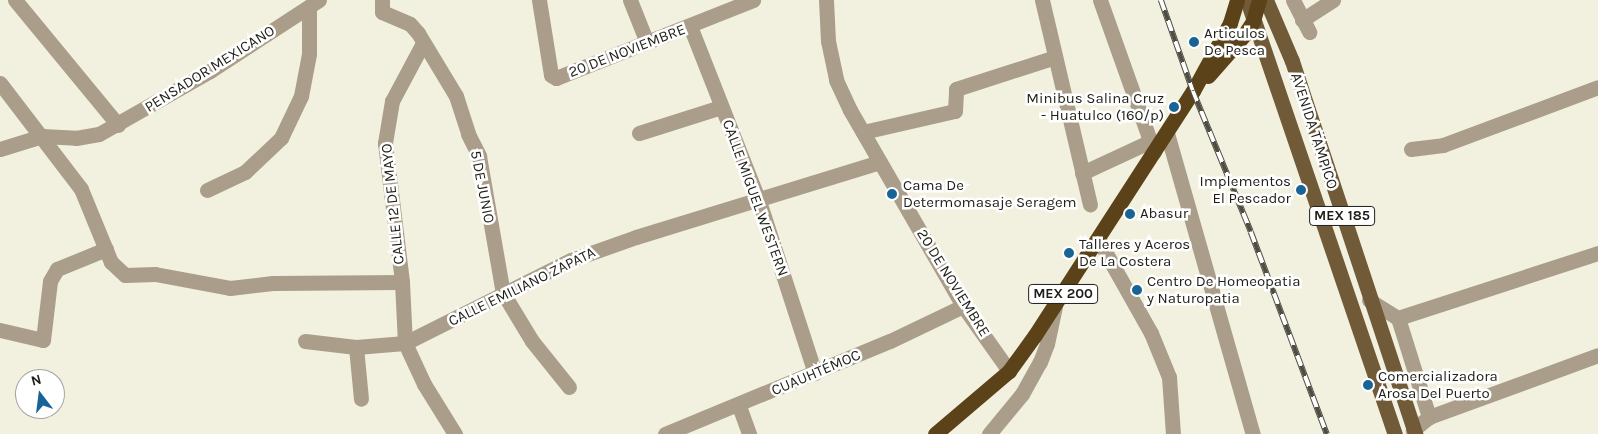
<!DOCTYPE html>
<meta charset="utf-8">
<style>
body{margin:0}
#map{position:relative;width:1598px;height:434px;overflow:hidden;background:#f2f1df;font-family:Karla,sans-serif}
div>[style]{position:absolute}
.minor>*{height:15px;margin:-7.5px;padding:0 7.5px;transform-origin:7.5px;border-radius:7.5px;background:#aa9e8b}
.major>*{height:15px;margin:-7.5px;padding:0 7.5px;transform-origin:7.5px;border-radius:7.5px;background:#705a38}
.highway>*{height:15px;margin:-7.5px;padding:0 7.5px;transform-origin:7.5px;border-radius:7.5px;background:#5b4219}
.rail>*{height:5.5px;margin-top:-2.75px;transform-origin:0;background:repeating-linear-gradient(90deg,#fff 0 11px,#4e4e44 0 22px);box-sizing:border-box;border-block:1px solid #4e4e44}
.dots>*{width:14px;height:14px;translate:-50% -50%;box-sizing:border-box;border:2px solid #fff;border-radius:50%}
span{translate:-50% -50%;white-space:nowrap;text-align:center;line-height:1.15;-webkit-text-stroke:5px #fff;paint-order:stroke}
.shield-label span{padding:1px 4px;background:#fff;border:1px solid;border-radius:4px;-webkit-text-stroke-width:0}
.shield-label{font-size:14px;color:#1f1f18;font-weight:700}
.poi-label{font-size:15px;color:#1f1f18}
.left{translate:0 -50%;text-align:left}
.right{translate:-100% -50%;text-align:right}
.street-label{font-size:15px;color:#1f1f18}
.north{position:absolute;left:15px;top:369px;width:50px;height:50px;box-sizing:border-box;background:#fff;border:1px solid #a5a5a3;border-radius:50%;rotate:345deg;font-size:14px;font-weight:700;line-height:20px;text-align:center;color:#1f1f18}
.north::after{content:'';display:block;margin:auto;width:18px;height:22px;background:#186497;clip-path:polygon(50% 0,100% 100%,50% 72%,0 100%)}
</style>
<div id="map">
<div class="minor">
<div style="left:15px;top:0;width:162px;rotate:50.5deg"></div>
<div style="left:382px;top:0;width:12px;rotate:90deg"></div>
<div style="left:382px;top:12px;width:30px;rotate:23deg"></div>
<div style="left:410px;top:24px;width:12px;rotate:48deg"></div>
<div style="left:418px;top:33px;width:74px;rotate:58.9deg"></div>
<div style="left:456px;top:96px;width:40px;rotate:72deg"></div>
<div style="left:468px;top:134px;width:25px;rotate:63deg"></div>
<div style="left:479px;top:156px;width:139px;rotate:80.1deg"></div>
<div style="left:503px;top:293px;width:56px;rotate:58.9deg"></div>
<div style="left:532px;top:341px;width:59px;rotate:51.2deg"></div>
<div style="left:539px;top:0;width:76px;rotate:80.9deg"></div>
<div style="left:551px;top:75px;width:6px;rotate:31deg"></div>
<div style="left:556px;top:78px;width:212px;rotate:-21.6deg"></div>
<div style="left:630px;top:0;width:43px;rotate:68.2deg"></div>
<div style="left:826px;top:0;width:41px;rotate:87.2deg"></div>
<div style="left:828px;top:41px;width:40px;rotate:78deg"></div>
<div style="left:836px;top:80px;width:33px;rotate:65deg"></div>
<div style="left:850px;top:110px;width:226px;rotate:60deg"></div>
<div style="left:963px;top:306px;width:80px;rotate:54.7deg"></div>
<div style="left:1042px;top:0;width:210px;rotate:76.8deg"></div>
<div style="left:1100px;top:0;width:161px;rotate:70.4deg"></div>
<div style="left:1293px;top:0;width:36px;rotate:63deg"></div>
<div style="left:1302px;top:20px;width:37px;rotate:-33deg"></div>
<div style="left:690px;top:26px;width:188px;rotate:68.5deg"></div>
<div style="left:759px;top:201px;width:181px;rotate:72deg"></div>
<div style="left:423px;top:43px;width:66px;rotate:118.1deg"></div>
<div style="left:392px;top:101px;width:43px;rotate:99.5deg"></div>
<div style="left:385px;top:143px;width:140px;rotate:83deg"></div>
<div style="left:402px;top:282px;width:61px;rotate:87.2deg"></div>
<div style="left:405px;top:343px;width:45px;rotate:65.1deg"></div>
<div style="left:424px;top:384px;width:59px;rotate:58.2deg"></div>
<div style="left:0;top:83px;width:133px;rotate:52.6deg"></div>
<div style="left:81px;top:189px;width:79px;rotate:67.7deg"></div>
<div style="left:111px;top:262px;width:19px;rotate:43deg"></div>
<div style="left:125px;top:275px;width:30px;rotate:-2deg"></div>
<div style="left:155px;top:274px;width:76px;rotate:10.6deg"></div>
<div style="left:230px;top:288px;width:43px;rotate:-6.6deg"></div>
<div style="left:273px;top:283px;width:129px;rotate:-0.4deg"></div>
<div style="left:863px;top:132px;width:94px;rotate:-12.9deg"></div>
<div style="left:955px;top:111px;width:22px;rotate:-87deg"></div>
<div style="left:956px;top:89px;width:104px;rotate:-17.9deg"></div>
<div style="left:639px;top:133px;width:86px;rotate:-17.6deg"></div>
<div style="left:1167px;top:133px;width:313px;rotate:74.1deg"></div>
<div style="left:0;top:149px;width:44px;rotate:-17.2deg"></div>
<div style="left:42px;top:136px;width:34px;rotate:3deg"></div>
<div style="left:76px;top:138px;width:23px;rotate:-10deg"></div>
<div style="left:99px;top:134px;width:128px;rotate:-29.6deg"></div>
<div style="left:210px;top:71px;width:130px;rotate:-33.1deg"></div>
<div style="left:1411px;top:149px;width:32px;rotate:-7deg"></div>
<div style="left:1443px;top:145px;width:165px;rotate:-20.5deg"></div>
<div style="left:1082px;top:173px;width:76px;rotate:-24.9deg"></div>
<div style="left:207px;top:190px;width:42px;rotate:-25.3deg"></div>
<div style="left:245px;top:172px;width:50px;rotate:-43.4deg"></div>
<div style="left:281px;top:138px;width:47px;rotate:-64.5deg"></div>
<div style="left:301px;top:96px;width:43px;rotate:-79.2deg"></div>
<div style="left:309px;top:54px;width:47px;rotate:-90deg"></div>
<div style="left:1098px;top:239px;width:108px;rotate:60.6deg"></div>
<div style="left:1151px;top:333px;width:48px;rotate:67.8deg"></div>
<div style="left:1169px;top:377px;width:57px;rotate:86deg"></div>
<div style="left:1369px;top:300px;width:34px;rotate:32deg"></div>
<div style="left:1398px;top:318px;width:104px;rotate:72.6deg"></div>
<div style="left:1429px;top:417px;width:21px;rotate:141deg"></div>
<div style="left:1398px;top:318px;width:210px;rotate:-18deg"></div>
<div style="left:0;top:330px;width:44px;rotate:13.1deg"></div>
<div style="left:43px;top:340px;width:59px;rotate:-83.2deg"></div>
<div style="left:50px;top:281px;width:14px;rotate:-60deg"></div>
<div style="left:57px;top:269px;width:53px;rotate:-22.2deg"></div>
<div style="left:305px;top:341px;width:51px;rotate:6.7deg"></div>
<div style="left:356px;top:347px;width:49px;rotate:-4.7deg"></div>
<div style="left:405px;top:343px;width:186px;rotate:-26.6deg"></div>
<div style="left:571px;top:260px;width:69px;rotate:-19.5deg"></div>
<div style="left:636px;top:237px;width:255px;rotate:-17.1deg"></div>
<div style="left:356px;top:347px;width:52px;rotate:84.5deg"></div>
<div style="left:739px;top:406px;width:30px;rotate:70deg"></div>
<div style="left:1429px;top:417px;width:180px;rotate:-20.1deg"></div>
<div style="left:665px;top:434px;width:243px;rotate:-22.5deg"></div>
<div style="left:890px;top:341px;width:81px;rotate:-25.6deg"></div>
<div style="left:989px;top:434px;width:52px;rotate:-50.5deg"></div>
<div style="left:1022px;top:394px;width:37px;rotate:-61deg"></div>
<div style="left:1040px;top:362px;width:19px;rotate:-69deg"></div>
<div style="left:1047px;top:344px;width:39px;rotate:-78deg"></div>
</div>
<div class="major">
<div style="left:1247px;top:0;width:459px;rotate:71.2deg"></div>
<div style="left:1266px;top:0;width:66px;rotate:66.9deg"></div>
<div style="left:1292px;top:61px;width:393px;rotate:71.7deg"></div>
</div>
<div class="highway">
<div style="left:1208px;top:76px;width:55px;rotate:-48.7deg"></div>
<div style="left:1244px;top:35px;width:17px;rotate:-57deg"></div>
<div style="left:1253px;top:21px;width:22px;rotate:-74deg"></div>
<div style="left:935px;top:434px;width:97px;rotate:-40.4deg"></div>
<div style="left:1009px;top:371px;width:44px;rotate:-54.2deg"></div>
<div style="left:1035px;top:335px;width:291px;rotate:-57.1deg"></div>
<div style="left:1193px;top:91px;width:77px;rotate:-61.4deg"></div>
<div style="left:1230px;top:23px;width:24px;rotate:-73deg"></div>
</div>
<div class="rail">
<div style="left:1161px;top:0;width:96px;rotate:70.6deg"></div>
<div style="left:1193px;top:91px;width:152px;rotate:67.6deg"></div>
<div style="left:1251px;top:232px;width:216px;rotate:69.4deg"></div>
</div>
<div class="dots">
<div style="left:1194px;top:42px;background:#186497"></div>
<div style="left:1174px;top:107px;background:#186497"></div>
<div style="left:1301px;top:190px;background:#186497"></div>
<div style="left:892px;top:194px;background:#186497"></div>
<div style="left:1130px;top:214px;background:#186497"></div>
<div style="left:1069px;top:253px;background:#186497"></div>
<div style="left:1137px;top:290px;background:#186497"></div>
<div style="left:1368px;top:385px;background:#186497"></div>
</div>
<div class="shield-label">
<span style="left:1342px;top:216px">MEX 185</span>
<span style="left:1063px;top:294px">MEX 200</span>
</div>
<div class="poi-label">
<span class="left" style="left:1204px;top:42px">Articulos<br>De Pesca</span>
<span class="right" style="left:1164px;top:107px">Minibus Salina Cruz<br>- Huatulco (160/p)</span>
<span class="right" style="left:1291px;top:190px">Implementos<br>El Pescador</span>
<span class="left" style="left:903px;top:194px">Cama De<br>Determomasaje Seragem</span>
<span class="left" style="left:1140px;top:214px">Abasur</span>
<span class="left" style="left:1079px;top:253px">Talleres y Aceros<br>De La Costera</span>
<span class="left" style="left:1147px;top:290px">Centro De Homeopatia<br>y Naturopatia</span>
<span class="left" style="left:1378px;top:385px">Comercializadora<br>Arosa Del Puerto</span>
</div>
<div class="street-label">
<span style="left:627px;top:51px;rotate:-21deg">20 DE NOVIEMBRE</span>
<span style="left:210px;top:69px;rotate:-32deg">PENSADOR MEXICANO</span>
<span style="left:1314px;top:131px;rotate:72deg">AVENIDA TAMPICO</span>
<span style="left:482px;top:187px;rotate:79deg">5 DE JUNIO</span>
<span style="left:755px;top:198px;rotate:70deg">CALLE MIGUEL WESTERN</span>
<span style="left:393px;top:204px;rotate:-96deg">CALLE 12 DE MAYO</span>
<span style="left:953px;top:283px;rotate:58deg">20 DE NOVIEMBRE</span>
<span style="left:522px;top:287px;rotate:-26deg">CALLE EMILIANO ZAPATA</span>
<span style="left:816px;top:373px;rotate:-23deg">CUAUHTÉMOC</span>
</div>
<div class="north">N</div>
</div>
